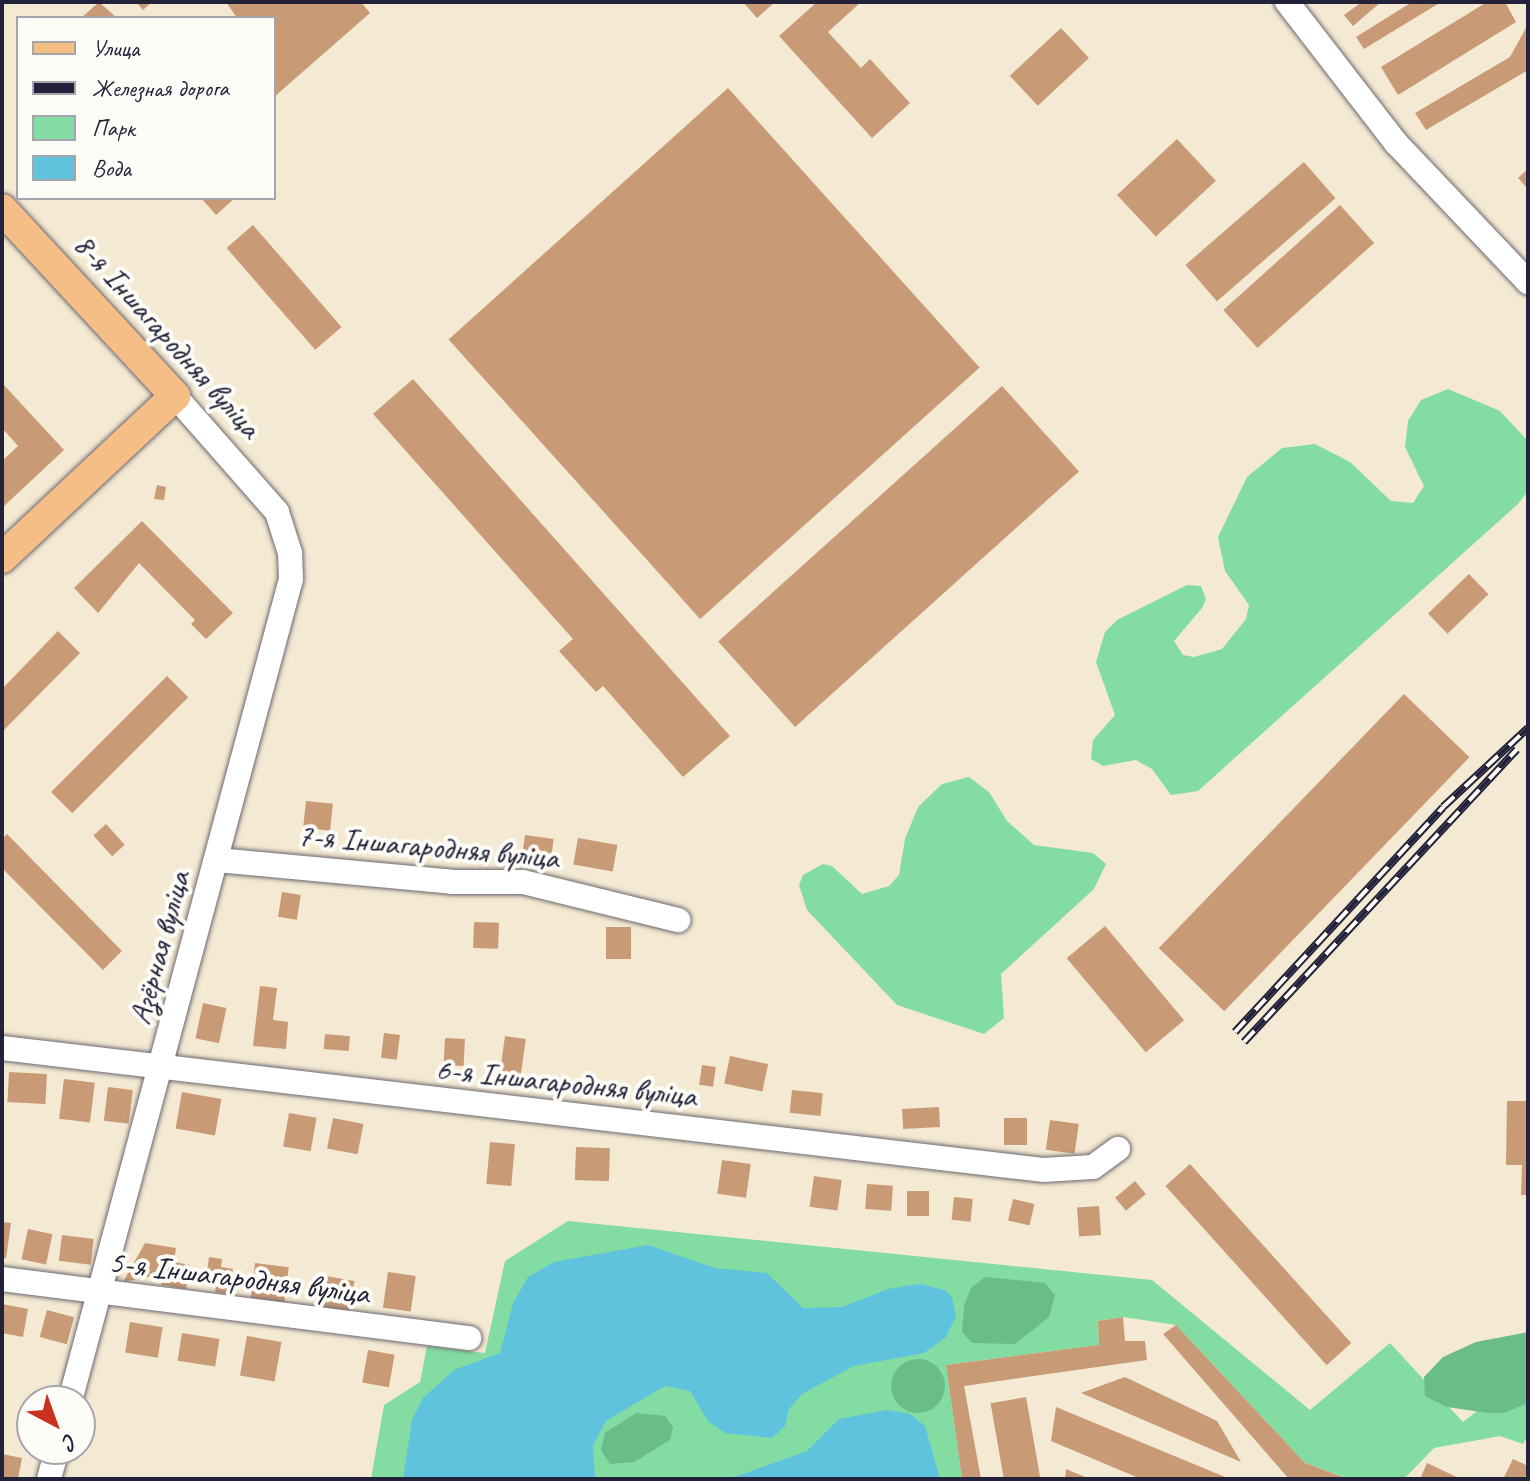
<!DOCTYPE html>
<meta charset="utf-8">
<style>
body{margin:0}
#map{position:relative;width:1530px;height:1481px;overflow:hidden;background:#f4e9d2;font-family:Caveat,sans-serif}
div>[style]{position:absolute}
.green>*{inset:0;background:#83dda2}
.forest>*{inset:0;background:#6abc88}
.round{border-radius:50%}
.water>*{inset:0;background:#60c3de}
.building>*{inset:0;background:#c89a76;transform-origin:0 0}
.roads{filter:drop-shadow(0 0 2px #6c6870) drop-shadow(0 0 2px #6c6870)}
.minor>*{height:24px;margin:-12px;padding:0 12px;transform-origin:12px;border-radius:12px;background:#fff}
.major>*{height:30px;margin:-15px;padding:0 15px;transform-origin:15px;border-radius:15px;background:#f6be87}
.rail>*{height:8px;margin-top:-4px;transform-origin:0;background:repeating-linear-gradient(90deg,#fdfcf7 0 15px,#22223b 0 30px);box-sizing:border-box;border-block:2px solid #22223b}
span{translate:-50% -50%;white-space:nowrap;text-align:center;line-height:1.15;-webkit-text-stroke:8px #fdfcf7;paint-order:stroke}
.street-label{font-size:32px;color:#22223b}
.frame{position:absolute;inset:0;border:4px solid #22223b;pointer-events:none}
.legend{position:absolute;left:16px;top:16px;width:260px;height:184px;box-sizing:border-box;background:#fdfcf7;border:2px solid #a5a5ac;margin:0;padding:10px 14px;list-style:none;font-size:24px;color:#22223b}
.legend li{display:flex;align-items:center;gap:16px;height:40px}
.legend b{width:40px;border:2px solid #a5a5ac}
.north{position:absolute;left:16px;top:1385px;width:80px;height:80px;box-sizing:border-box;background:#fdfcf7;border:2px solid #a5a5ac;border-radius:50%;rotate:139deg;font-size:22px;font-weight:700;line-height:32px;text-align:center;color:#22223b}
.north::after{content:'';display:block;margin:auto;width:28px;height:36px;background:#c8321e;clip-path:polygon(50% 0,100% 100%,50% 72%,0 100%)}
</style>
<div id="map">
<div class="green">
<div style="clip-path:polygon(1448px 389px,1500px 411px,1527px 440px,1528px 491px,1518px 504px,1198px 791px,1171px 795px,1152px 769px,1136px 760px,1103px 766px,1091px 759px,1093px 740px,1115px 715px,1096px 662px,1105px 632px,1117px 620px,1187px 585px,1201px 586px,1206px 599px,1202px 608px,1174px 641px,1183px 655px,1194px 657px,1222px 649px,1246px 619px,1249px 605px,1225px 571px,1218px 537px,1247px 477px,1282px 448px,1315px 444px,1350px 462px,1391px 501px,1413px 503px,1424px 486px,1405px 447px,1408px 421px,1421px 400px)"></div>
<div style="clip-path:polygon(969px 777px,989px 792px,1007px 821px,1034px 845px,1093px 853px,1106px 864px,1094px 889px,1001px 974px,1004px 1018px,984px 1034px,897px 1005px,807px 910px,799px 885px,803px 875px,823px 864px,832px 866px,862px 894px,889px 886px,899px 875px,905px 839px,918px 807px,942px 784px)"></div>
<div style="clip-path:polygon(568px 1221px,1152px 1280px,1310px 1410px,1390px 1343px,1463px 1422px,1528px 1371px,1528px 1436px,1523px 1444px,1500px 1436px,1434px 1448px,1404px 1479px,1349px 1479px,1305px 1463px,1176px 1325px,1123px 1317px,1098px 1321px,1099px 1345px,946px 1365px,962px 1479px,371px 1479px,384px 1405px,420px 1382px,427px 1346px,485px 1353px,505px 1261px)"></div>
</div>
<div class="forest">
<div style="clip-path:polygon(985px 1277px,1045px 1283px,1055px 1295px,1049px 1317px,1015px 1344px,972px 1343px,962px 1332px,964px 1306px,971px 1288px)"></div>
<div style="clip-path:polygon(1528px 1332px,1528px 1403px,1504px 1413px,1488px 1413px,1447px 1407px,1425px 1396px,1424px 1377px,1443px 1357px,1476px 1342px)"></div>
<div class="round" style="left:891px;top:1359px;width:54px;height:54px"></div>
<div style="clip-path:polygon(636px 1413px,665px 1416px,673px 1427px,670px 1440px,634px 1462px,610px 1464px,601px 1450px,605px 1433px)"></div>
</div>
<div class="water">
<div style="clip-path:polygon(648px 1245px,715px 1268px,767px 1273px,803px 1308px,842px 1307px,888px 1289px,919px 1284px,945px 1290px,952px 1297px,956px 1316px,946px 1337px,924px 1353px,854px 1366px,802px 1394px,789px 1409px,785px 1426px,772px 1438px,725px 1433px,708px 1421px,690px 1391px,665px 1386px,606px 1421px,593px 1445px,595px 1479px,403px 1479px,412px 1420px,423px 1398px,454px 1370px,500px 1353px,513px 1303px,528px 1277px,554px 1262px)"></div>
<div style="clip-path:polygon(887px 1410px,910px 1414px,925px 1426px,940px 1479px,729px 1479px,807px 1451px,839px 1419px)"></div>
</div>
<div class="building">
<div style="clip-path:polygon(99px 2px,117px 18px,81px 18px)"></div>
<div style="clip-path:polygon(136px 2px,152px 2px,143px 10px)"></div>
<div style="clip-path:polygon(226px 2px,361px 2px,370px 13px,274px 97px,274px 18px,237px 18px)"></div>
<div style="clip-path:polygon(743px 2px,775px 2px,757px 18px)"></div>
<div style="clip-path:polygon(817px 2px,861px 2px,828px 32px,861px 68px,870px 59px,910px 103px,872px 138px,779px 36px)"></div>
<div style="clip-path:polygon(1362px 2px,1381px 2px,1353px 26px,1344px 15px)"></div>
<div style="clip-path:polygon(1412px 2px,1441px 2px,1364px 49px,1356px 37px)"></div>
<div style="clip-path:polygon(1487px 2px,1505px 2px,1516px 22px,1398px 95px,1381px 67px)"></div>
<div style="clip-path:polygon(1528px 24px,1528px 70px,1426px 130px,1415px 113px,1510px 57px)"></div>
<div style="left:1061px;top:28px;width:41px;height:70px;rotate:47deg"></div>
<div style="left:728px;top:88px;width:376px;height:376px;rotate:48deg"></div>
<div style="left:1177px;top:139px;width:57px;height:82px;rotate:47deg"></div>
<div style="left:1304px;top:162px;width:48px;height:157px;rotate:49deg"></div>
<div style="clip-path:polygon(1528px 169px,1528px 189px,1518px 178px)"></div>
<div style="clip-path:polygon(201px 198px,235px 198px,216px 215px)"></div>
<div style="left:1340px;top:205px;width:51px;height:157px;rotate:48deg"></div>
<div style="left:253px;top:225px;width:135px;height:35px;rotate:49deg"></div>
<div style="clip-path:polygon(413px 379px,730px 736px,683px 777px,603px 686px,596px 692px,559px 651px,573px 639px,373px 414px)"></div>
<div style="clip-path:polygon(2px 383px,64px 450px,2px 508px,2px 461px,18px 446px,2px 428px)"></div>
<div style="left:1002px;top:386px;width:115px;height:382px;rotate:48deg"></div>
<div style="clip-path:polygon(157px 485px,166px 487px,164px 500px,154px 499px)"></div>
<div style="clip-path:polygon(142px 521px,233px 613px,206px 639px,191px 624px,195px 620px,139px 563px,98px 613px,74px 588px)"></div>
<div style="left:1469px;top:574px;width:28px;height:57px;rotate:46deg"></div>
<div style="clip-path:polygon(58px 631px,80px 653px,2px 732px,2px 689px)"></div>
<div style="left:167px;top:676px;width:30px;height:164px;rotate:45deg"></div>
<div style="left:1404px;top:694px;width:91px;height:353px;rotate:44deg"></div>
<div style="left:306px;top:801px;width:27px;height:27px;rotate:6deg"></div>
<div style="left:106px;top:824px;width:28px;height:17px;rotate:48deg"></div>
<div style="clip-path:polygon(7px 834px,122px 951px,103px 970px,2px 868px,2px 839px)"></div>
<div style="left:525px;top:835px;width:29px;height:26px;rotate:8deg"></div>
<div style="left:578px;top:838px;width:40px;height:27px;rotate:10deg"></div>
<div style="left:282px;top:892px;width:19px;height:25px;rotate:9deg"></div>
<div style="left:474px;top:922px;width:25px;height:26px;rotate:2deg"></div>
<div style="left:1105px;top:926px;width:123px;height:50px;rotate:50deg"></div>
<div style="left:606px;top:927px;width:25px;height:32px"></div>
<div style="clip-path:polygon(260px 986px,277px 988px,273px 1020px,288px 1022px,286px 1049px,253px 1046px)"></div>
<div style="left:203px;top:1003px;width:24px;height:36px;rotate:12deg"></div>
<div style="left:384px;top:1033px;width:16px;height:25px;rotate:7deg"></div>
<div style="left:325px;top:1034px;width:25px;height:15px;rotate:5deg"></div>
<div style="left:505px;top:1036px;width:21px;height:36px;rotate:8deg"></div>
<div style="left:445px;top:1038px;width:20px;height:27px;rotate:3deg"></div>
<div style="left:730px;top:1056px;width:39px;height:28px;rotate:12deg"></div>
<div style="left:702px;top:1065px;width:14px;height:20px;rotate:8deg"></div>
<div style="left:9px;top:1072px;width:38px;height:30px;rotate:3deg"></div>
<div style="left:64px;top:1079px;width:31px;height:40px;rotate:7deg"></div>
<div style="left:108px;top:1087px;width:25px;height:34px;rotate:7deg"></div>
<div style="left:792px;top:1090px;width:31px;height:23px;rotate:6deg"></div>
<div style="left:182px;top:1092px;width:40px;height:37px;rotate:10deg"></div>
<div style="clip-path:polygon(1507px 1101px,1528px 1101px,1528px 1195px,1521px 1195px,1522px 1165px,1506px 1165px)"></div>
<div style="left:939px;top:1107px;width:20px;height:37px;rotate:87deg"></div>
<div style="left:289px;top:1113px;width:28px;height:34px;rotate:10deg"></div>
<div style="left:333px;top:1118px;width:31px;height:31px;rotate:11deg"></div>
<div style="left:1004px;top:1118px;width:23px;height:27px"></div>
<div style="left:1050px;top:1120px;width:29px;height:30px;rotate:8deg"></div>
<div style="left:490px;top:1142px;width:25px;height:42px;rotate:5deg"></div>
<div style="left:576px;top:1147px;width:34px;height:33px;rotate:2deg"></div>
<div style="left:722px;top:1160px;width:29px;height:34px;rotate:8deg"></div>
<div style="left:1190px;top:1164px;width:241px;height:33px;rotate:48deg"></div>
<div style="left:814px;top:1176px;width:28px;height:31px;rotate:8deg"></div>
<div style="left:1135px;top:1181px;width:17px;height:26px;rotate:50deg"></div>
<div style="left:867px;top:1184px;width:26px;height:25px;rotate:4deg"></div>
<div style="left:907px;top:1191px;width:22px;height:25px"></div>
<div style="left:954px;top:1197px;width:19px;height:23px;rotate:6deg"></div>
<div style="left:1013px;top:1199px;width:22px;height:22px;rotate:13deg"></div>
<div style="left:1099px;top:1206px;width:29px;height:22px;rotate:86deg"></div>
<div style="clip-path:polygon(2px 1222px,11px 1223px,6px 1258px,2px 1258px)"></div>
<div style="left:28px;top:1229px;width:25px;height:31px;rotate:12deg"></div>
<div style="left:62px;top:1235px;width:32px;height:26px;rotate:7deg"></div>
<div style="clip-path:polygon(145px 1243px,176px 1248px,174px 1262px,190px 1265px,186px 1289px,161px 1285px,163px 1274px,123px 1282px)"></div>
<div style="clip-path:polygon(209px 1257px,222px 1259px,221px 1267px,233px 1269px,229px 1294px,215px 1292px,217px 1281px,206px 1279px)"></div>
<div style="left:255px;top:1263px;width:34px;height:35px;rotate:7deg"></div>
<div style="left:388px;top:1272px;width:28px;height:36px;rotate:8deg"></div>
<div style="left:320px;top:1275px;width:35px;height:31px;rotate:10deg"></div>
<div style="clip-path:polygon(2px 1304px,28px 1309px,23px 1337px,2px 1333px)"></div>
<div style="left:47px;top:1310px;width:28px;height:28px;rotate:15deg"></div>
<div style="clip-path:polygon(1123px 1317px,1125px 1341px,1145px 1341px,1147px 1360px,964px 1386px,981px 1479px,962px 1479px,946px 1365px,1099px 1345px,1098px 1321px)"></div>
<div style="left:130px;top:1322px;width:33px;height:31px;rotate:9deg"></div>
<div style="clip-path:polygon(1176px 1325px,1305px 1463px,1348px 1479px,1289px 1479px,1163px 1334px)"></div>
<div style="left:182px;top:1333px;width:38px;height:28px;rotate:9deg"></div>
<div style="left:247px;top:1336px;width:35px;height:40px;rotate:10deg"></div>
<div style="left:368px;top:1350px;width:27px;height:33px;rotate:10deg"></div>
<div style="clip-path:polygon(1125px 1377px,1217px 1421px,1241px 1462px,1081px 1393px)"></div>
<div style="left:1026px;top:1397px;width:83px;height:36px;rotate:80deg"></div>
<div style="clip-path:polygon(1056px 1407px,1230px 1479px,1141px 1479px,1051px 1441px)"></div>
<div style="clip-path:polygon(2px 1454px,22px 1458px,18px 1479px,2px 1478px)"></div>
<div style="clip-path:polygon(1513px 1459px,1528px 1466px,1525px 1479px,1503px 1479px)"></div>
<div style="clip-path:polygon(1427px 1463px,1461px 1479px,1420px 1479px)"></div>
<div style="clip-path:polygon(1066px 1469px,1090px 1479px,1065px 1479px)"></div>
</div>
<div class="roads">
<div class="minor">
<div style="left:1287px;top:2px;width:178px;rotate:52.3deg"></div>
<div style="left:1396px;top:143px;width:192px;rotate:46.5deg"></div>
<div style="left:217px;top:860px;width:236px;rotate:5.3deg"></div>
<div style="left:452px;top:882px;width:71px"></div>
<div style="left:523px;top:882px;width:160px;rotate:13.8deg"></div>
<div style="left:2px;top:1048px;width:1048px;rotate:6.68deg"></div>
<div style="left:1043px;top:1170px;width:50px;rotate:-3.4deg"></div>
<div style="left:1093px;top:1167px;width:31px;rotate:-36deg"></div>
<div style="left:2px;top:1279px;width:471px;rotate:7.2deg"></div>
<div style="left:70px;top:1401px;width:851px;rotate:-74.95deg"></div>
<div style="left:291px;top:579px;width:26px;rotate:-92deg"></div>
<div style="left:290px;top:553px;width:43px;rotate:-107.6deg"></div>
<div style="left:277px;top:512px;width:154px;rotate:-131.3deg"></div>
<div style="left:49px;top:1479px;width:31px;rotate:-75deg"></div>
</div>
<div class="major">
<div style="left:2px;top:209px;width:255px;rotate:47.2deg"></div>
<div style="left:175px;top:396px;width:237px;rotate:136.9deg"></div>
</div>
</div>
<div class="rail">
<div style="left:1235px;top:1032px;width:306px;rotate:-47.2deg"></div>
<div style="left:1443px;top:807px;width:116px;rotate:-42.9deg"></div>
<div style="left:1244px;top:1042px;width:400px;rotate:-47deg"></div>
</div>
<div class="street-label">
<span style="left:167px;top:336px;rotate:48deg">8-я Іншагародняя вуліца</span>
<span style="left:428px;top:847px;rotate:5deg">7-я Іншагародняя вуліца</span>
<span style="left:160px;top:948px;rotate:-75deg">Азёрная вуліца</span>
<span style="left:566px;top:1083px;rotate:6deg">6-я Іншагародняя вуліца</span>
<span style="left:239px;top:1278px;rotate:7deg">5-я Іншагародняя вуліца</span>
</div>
<div class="frame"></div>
<ul class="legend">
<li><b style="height:10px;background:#f6be87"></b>Улица</li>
<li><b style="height:10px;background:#22223b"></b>Железная дорога</li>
<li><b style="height:22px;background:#83dda2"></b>Парк</li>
<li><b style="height:22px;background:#60c3de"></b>Вода</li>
</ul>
<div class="north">С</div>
</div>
